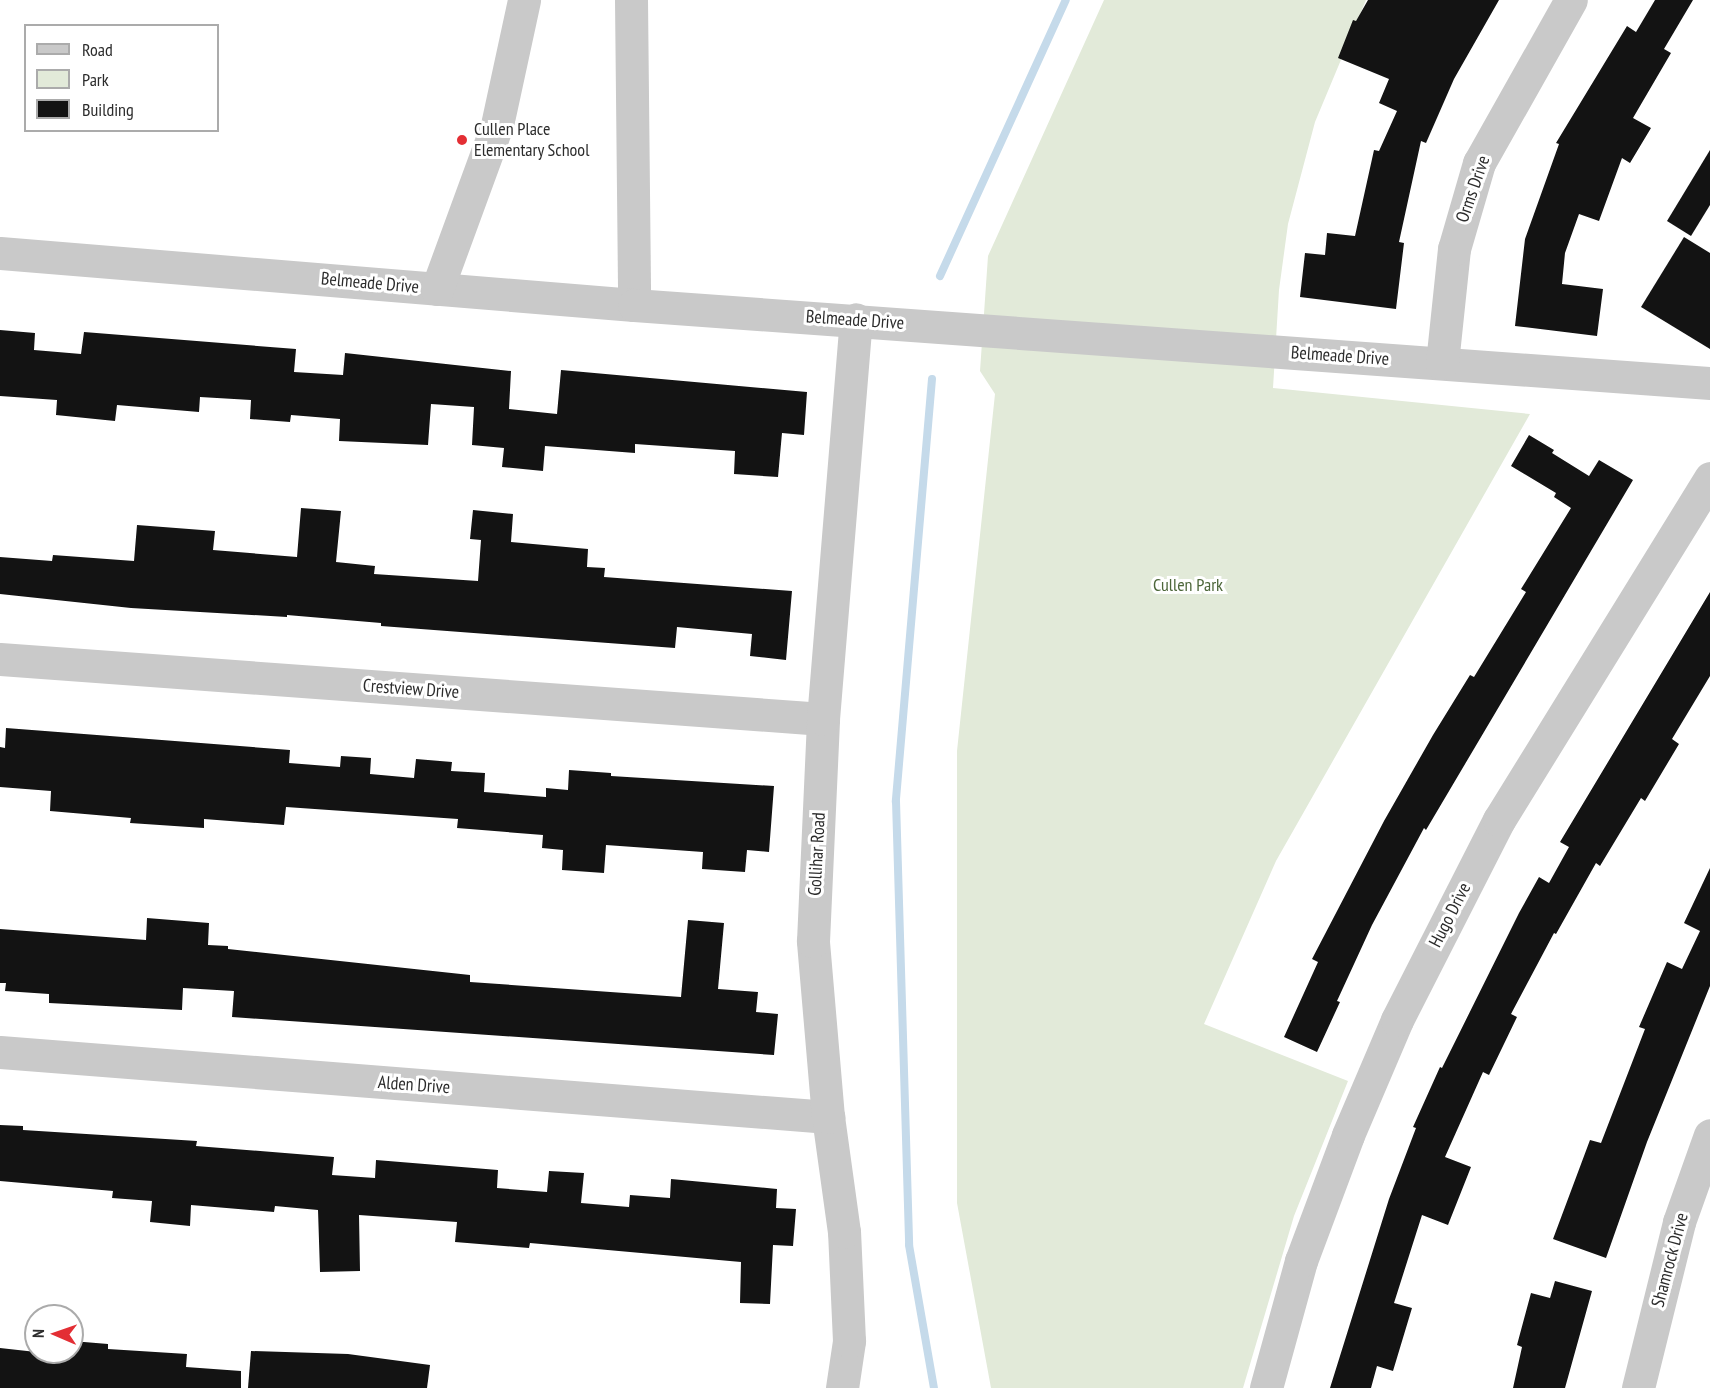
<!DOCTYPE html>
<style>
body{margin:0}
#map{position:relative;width:1710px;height:1388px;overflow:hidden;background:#fff;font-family:"PT Sans Narrow",sans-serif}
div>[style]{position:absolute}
.green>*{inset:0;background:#e2ead9}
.stream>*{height:8px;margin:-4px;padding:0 4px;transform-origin:4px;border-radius:4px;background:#c5daea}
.building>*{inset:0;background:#131313}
.minor>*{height:33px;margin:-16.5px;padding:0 16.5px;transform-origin:16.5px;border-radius:16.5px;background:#c9c9c9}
.dots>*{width:16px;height:16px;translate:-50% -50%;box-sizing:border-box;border:3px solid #fff;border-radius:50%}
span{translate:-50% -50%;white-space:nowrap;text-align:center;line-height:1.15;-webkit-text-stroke:6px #fff;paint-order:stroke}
.poi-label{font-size:18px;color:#2c2c2c}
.left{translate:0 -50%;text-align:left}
.street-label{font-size:18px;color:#2c2c2c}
.park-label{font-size:18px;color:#4d673a}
.legend{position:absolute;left:24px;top:24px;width:195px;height:108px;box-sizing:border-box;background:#fff;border:2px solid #ababab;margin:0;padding:8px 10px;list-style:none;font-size:18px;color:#2c2c2c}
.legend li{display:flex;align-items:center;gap:12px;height:30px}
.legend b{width:30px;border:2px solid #ababab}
.north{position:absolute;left:24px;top:1304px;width:60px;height:60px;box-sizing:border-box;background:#fff;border:2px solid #ababab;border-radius:50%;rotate:272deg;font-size:16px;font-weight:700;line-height:24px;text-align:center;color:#2c2c2c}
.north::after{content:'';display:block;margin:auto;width:21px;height:27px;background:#e32e34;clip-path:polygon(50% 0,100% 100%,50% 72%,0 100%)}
</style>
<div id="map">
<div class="green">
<div style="clip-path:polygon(1104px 0,1366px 0,1315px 122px,1288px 224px,1279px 290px,1273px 388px,1530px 414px,1276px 861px,1204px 1024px,1348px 1081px,1294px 1216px,1243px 1388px,991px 1388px,957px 1203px,957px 751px,995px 394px,980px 371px,988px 256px)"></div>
</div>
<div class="stream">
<div style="left:940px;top:276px;width:303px;rotate:-65.5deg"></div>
<div style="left:932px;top:379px;width:424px;rotate:94.9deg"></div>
<div style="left:896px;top:801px;width:444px;rotate:88.3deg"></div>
<div style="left:909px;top:1245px;width:145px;rotate:80.1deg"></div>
</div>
<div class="building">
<div style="clip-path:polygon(1368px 0,1499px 0,1454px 79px,1426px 143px,1421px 141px,1399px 242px,1404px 243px,1396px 309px,1300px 297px,1305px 253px,1325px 255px,1327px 233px,1355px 236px,1374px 150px,1379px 151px,1397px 111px,1379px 103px,1389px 79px,1338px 58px,1353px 20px,1356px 21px)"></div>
<div style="clip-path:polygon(1655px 0,1693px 0,1664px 49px,1671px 53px,1633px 118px,1651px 128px,1630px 163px,1622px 158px,1599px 221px,1579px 214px,1565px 253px,1562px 284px,1603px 289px,1597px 336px,1515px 326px,1525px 239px,1559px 144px,1556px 143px,1627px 26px,1636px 32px)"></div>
<div style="clip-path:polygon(1710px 150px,1710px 205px,1691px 236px,1667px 221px)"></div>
<div style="clip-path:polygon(1684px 237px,1710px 253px,1710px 349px,1641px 307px)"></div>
<div style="clip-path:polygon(0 330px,35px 333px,34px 350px,81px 354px,84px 332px,296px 349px,294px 372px,343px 375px,345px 353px,511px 371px,509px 409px,557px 414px,561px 370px,807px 392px,804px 435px,782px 433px,778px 477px,734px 474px,735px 451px,635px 444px,635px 453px,545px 446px,543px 471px,502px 467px,504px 448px,472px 445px,474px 407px,431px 404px,428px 445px,339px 441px,340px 419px,291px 415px,290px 422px,250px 419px,251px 400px,200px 397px,199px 412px,117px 405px,115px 421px,56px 415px,57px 400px,0 396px)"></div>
<div style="clip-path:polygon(1529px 435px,1554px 450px,1552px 453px,1589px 476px,1599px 460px,1633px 480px,1426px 830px,1424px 828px,1372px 925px,1337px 1001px,1340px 1002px,1317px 1052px,1284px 1037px,1318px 962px,1312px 959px,1384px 821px,1433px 735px,1470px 675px,1474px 677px,1526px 592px,1521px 589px,1571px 508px,1554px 497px,1556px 493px,1511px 466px)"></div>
<div style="clip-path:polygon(301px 508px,341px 511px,336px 562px,375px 566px,374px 574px,478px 581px,481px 540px,470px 539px,473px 510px,513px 514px,511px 542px,588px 549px,587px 567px,605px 568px,604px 577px,792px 591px,786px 660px,750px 656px,752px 634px,677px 627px,675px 648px,381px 626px,381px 623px,287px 615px,287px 617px,131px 608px,0 594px,0 557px,52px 561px,53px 555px,134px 561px,137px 525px,215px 531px,213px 550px,297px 557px)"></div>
<div style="clip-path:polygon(1710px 592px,1710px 676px,1672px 739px,1679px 744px,1645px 801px,1641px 798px,1600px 866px,1596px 863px,1556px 934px,1554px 933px,1511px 1014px,1517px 1017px,1489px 1075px,1483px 1072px,1445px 1157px,1471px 1167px,1448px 1225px,1422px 1215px,1394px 1303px,1412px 1308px,1393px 1371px,1377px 1366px,1371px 1388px,1330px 1388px,1389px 1199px,1416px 1128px,1413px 1127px,1440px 1067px,1442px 1068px,1519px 913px,1539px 877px,1549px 883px,1569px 847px,1560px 842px)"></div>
<div style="clip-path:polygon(6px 728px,290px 750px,289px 763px,340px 767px,341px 756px,371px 758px,370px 774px,414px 778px,416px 759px,452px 762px,451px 771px,485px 773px,484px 792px,546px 797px,546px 788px,568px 790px,569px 770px,611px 773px,611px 776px,774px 786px,769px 852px,747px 850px,745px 872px,702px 869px,703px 852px,606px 845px,604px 873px,562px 870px,563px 850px,542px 848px,543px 835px,457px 828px,458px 819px,286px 807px,284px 825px,204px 819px,204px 828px,130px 823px,131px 818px,50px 811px,51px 791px,0 787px,0 747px,5px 748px)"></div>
<div style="clip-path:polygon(1710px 868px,1710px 986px,1647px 1142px,1606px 1258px,1553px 1239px,1590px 1140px,1601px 1143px,1645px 1029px,1639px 1027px,1667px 962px,1682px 969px,1700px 931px,1684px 923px)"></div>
<div style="clip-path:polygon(147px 918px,209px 923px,208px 945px,228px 946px,228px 949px,470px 975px,470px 982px,681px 997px,688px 920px,724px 923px,718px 989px,758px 992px,756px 1012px,778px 1014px,774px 1055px,232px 1017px,234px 991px,183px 988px,182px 1010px,49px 1003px,49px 994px,5px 991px,6px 983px,0 983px,0 929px,146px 940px)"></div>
<div style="clip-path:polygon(0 1125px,23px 1126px,23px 1130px,197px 1141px,196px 1146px,334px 1157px,332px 1175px,375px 1178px,376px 1160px,498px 1170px,497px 1188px,547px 1192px,549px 1171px,584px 1173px,581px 1203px,629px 1207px,630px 1195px,670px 1198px,671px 1179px,777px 1189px,776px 1208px,796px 1209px,793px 1246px,773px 1245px,770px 1304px,740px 1303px,741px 1262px,530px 1243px,529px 1248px,455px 1242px,457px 1222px,359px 1215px,360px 1271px,320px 1272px,318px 1210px,275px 1206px,274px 1212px,191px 1205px,190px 1226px,150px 1222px,152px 1201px,112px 1198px,113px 1191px,0 1181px)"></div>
<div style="clip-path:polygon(1555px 1281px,1592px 1291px,1565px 1388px,1513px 1388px,1522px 1347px,1517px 1345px,1531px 1293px,1550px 1298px)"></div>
<div style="clip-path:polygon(72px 1341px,108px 1344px,108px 1349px,187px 1354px,186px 1367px,241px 1371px,241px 1388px,0 1388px,0 1348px,36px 1352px,72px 1352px)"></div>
<div style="clip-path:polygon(251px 1351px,348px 1354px,430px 1365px,427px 1388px,248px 1388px)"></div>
</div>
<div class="minor">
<div style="left:631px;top:0;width:305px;rotate:89.4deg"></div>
<div style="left:0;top:253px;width:636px;rotate:4.69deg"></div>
<div style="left:634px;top:305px;width:1079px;rotate:4.15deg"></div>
<div style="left:437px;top:289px;width:175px;rotate:-69.9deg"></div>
<div style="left:497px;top:125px;width:128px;rotate:-77.8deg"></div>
<div style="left:1442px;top:363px;width:115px;rotate:-84deg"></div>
<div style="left:1454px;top:249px;width:90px;rotate:-73.8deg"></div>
<div style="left:1479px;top:163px;width:187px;rotate:-60.6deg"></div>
<div style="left:0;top:659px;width:825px;rotate:4.17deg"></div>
<div style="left:0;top:1052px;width:831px;rotate:4.49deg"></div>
<div style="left:842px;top:1388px;width:48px;rotate:-81.5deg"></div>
<div style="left:849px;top:1341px;width:109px;rotate:-92.6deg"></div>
<div style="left:844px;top:1232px;width:116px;rotate:-97.9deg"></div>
<div style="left:828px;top:1117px;width:177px;rotate:-94.9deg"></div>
<div style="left:813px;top:941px;width:222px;rotate:-87.4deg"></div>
<div style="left:823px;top:719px;width:401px;rotate:-85.3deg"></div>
<div style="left:1266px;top:1388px;width:132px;rotate:-74.6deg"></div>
<div style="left:1301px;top:1261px;width:134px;rotate:-69.5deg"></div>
<div style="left:1348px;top:1135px;width:125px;rotate:-66.9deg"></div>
<div style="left:1397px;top:1020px;width:225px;rotate:-63deg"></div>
<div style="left:1499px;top:820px;width:402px;rotate:-58.3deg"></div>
<div style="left:1638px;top:1388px;width:171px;rotate:-76.1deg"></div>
<div style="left:1679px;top:1222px;width:92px;rotate:-70.4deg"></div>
</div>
<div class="dots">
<div style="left:462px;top:140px;background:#e32e34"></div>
</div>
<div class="poi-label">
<span class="left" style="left:474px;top:140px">Cullen Place<br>Elementary School</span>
</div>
<div class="street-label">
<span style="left:1473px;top:189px;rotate:-71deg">Orms Drive</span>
<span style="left:370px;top:283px;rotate:5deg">Belmeade Drive</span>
<span style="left:855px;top:320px;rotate:4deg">Belmeade Drive</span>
<span style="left:1340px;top:356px;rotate:4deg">Belmeade Drive</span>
<span style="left:411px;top:689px;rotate:4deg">Crestview Drive</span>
<span style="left:817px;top:854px;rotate:-87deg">Gollihar Road</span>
<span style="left:1450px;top:915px;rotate:-63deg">Hugo Drive</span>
<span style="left:414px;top:1085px;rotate:4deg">Alden Drive</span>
<span style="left:1670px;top:1260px;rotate:-75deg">Shamrock Drive</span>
</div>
<div class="park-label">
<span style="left:1188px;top:585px">Cullen Park</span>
</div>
<ul class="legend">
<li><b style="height:8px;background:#c9c9c9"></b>Road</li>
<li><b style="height:16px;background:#e2ead9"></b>Park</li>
<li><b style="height:16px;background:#131313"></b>Building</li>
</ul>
<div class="north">N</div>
</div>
